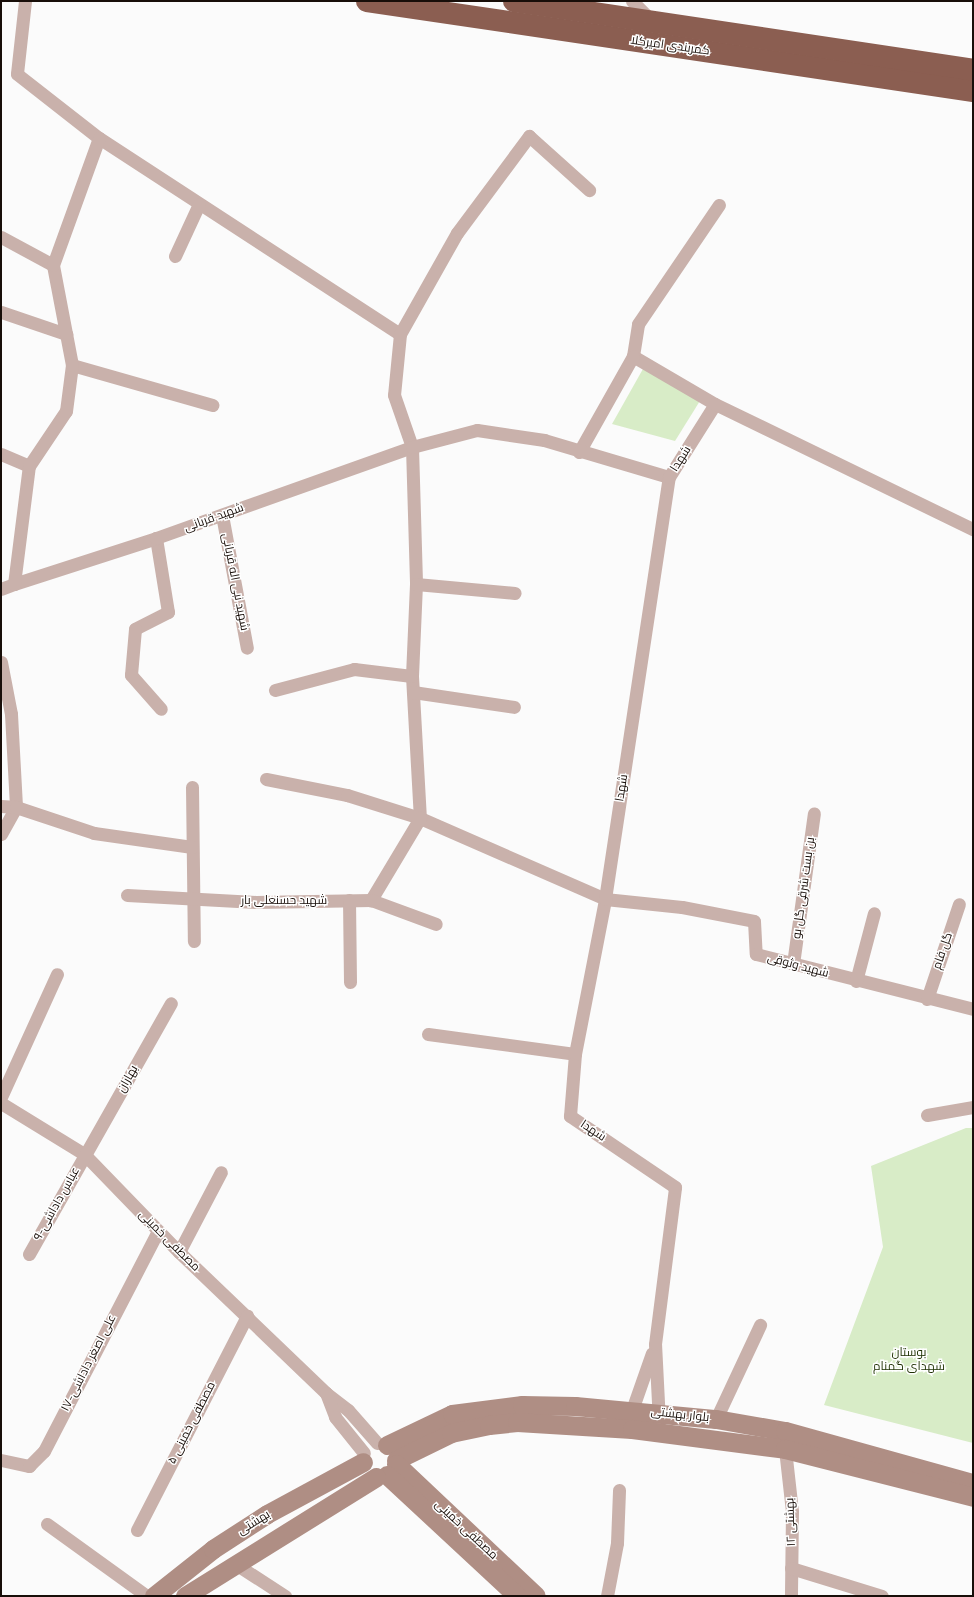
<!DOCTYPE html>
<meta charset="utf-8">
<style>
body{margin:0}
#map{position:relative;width:974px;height:1597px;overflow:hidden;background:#fbfbfb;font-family:Raleway,Cairo,sans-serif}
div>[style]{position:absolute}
.green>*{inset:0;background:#d8ecc7}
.street>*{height:13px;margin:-6.5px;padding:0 6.5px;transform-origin:6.5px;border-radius:6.5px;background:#c9b1ab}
.secondary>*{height:19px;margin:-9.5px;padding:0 9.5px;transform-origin:9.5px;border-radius:9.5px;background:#af8e84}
.highway>*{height:22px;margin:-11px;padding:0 11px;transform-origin:11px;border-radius:11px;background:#8b5e51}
span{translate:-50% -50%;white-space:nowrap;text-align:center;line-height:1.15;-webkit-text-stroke:3px #fff;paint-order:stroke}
.street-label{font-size:12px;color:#180e09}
.park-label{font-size:12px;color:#1e3102}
.frame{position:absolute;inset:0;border:2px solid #180e09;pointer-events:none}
</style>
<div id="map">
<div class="green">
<div style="clip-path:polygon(648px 360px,703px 396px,675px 441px,612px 424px)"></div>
<div style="clip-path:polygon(966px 1128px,973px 1128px,973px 1443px,824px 1405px,883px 1247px,871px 1166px)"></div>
</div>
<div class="street">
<div style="left:25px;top:1px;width:73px;rotate:96.3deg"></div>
<div style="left:17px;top:74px;width:104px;rotate:38deg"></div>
<div style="left:99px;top:138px;width:359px;rotate:33.1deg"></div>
<div style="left:400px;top:334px;width:61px;rotate:95.6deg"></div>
<div style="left:394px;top:395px;width:55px;rotate:70.9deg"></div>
<div style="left:412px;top:447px;width:137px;rotate:88.3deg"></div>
<div style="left:416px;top:584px;width:92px;rotate:92.5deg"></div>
<div style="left:412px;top:676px;width:142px;rotate:86.8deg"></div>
<div style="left:420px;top:818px;width:202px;rotate:23.6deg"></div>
<div style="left:605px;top:899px;width:77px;rotate:5.9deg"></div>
<div style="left:682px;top:907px;width:73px;rotate:11deg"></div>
<div style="left:754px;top:921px;width:33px;rotate:87deg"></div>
<div style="left:756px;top:954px;width:224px;rotate:14.2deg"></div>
<div style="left:632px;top:1px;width:27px;rotate:45deg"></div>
<div style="left:1px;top:237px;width:59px;rotate:28.3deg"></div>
<div style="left:175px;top:256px;width:57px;rotate:-65.2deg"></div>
<div style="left:1px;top:312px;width:69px;rotate:18.7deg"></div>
<div style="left:400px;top:334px;width:116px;rotate:-60.6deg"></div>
<div style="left:457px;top:233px;width:121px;rotate:-53.4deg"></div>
<div style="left:529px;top:136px;width:81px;rotate:42deg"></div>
<div style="left:72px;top:365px;width:146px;rotate:15.9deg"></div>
<div style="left:715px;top:404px;width:95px;rotate:-149.7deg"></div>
<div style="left:633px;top:356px;width:32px;rotate:-81deg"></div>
<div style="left:638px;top:324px;width:144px;rotate:-55.8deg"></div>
<div style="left:579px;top:452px;width:110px;rotate:-60.6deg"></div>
<div style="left:1px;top:454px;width:30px;rotate:23deg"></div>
<div style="left:222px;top:515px;width:135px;rotate:79.4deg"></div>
<div style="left:156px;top:538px;width:75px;rotate:80.8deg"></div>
<div style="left:168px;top:612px;width:37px;rotate:153deg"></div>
<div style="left:135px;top:629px;width:46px;rotate:95deg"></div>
<div style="left:131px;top:675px;width:45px;rotate:48.6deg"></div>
<div style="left:14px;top:584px;width:149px;rotate:-17.9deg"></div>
<div style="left:156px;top:538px;width:272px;rotate:-19.6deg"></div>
<div style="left:412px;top:447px;width:67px;rotate:-14.7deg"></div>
<div style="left:477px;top:430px;width:68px;rotate:8.5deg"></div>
<div style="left:544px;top:440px;width:130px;rotate:16.5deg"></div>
<div style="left:416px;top:584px;width:99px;rotate:5.2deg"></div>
<div style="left:1px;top:589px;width:14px;rotate:-21deg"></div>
<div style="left:14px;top:584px;width:119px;rotate:-82.8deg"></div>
<div style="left:29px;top:466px;width:66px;rotate:-56.1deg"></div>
<div style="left:66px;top:411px;width:46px;rotate:-82.6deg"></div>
<div style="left:72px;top:365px;width:102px;rotate:-100.8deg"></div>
<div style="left:53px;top:265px;width:135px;rotate:-70.1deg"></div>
<div style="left:1px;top:662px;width:53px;rotate:79.1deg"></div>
<div style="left:11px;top:714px;width:93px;rotate:86.9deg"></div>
<div style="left:16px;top:807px;width:31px;rotate:119deg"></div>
<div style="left:275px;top:690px;width:82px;rotate:-14.9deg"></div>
<div style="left:354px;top:669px;width:58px;rotate:6.9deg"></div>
<div style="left:413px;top:692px;width:102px;rotate:8.4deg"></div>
<div style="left:266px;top:779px;width:83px;rotate:11.2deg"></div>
<div style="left:347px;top:795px;width:77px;rotate:17.5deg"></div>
<div style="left:420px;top:818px;width:96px;rotate:120.9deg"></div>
<div style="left:192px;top:787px;width:154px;rotate:89.3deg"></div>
<div style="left:1px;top:806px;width:15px;rotate:4deg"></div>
<div style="left:16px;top:807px;width:82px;rotate:18.4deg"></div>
<div style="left:94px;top:833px;width:99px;rotate:8.1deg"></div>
<div style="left:127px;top:895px;width:129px;rotate:3.1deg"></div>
<div style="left:256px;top:902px;width:115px;rotate:-1deg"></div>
<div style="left:371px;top:900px;width:69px;rotate:20.3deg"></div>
<div style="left:349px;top:900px;width:82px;rotate:89.3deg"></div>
<div style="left:793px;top:964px;width:152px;rotate:-82.1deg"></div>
<div style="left:856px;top:981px;width:70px;rotate:-75.2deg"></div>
<div style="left:927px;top:999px;width:100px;rotate:-71.4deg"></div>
<div style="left:428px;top:1034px;width:148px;rotate:7.7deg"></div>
<div style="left:1px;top:1097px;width:135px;rotate:-65.5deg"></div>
<div style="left:1px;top:1103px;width:97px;rotate:31.6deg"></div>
<div style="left:84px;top:1154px;width:136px;rotate:45.9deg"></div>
<div style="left:179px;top:1252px;width:204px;rotate:43.8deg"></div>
<div style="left:326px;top:1393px;width:28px;rotate:38deg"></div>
<div style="left:348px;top:1410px;width:44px;rotate:48.7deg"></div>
<div style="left:927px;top:1115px;width:47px;rotate:-9.9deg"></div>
<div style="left:179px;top:1252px;width:90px;rotate:-62.3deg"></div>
<div style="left:29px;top:1254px;width:288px;rotate:-60.5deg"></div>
<div style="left:326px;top:1393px;width:26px;rotate:69deg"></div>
<div style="left:335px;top:1417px;width:46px;rotate:51.1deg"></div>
<div style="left:632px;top:1418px;width:8px;rotate:-90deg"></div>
<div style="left:632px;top:1410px;width:60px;rotate:-70.7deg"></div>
<div style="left:716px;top:1419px;width:104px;rotate:-64.9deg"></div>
<div style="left:659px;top:1422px;width:78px;rotate:-92.9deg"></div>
<div style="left:655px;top:1344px;width:158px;rotate:-82.7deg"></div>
<div style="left:675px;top:1187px;width:127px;rotate:-145.9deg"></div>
<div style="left:570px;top:1116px;width:62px;rotate:-85.4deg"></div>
<div style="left:575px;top:1054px;width:158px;rotate:-79deg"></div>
<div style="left:605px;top:899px;width:427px;rotate:-81.4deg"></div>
<div style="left:669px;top:477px;width:86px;rotate:-57.8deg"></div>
<div style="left:715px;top:404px;width:287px;rotate:25.9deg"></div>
<div style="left:785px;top:1449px;width:62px;rotate:83.6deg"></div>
<div style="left:792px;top:1511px;width:85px;rotate:90.7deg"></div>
<div style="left:1px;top:1460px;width:29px;rotate:12deg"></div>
<div style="left:29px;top:1466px;width:21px;rotate:-45deg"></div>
<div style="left:44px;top:1451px;width:248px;rotate:-62.6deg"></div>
<div style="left:47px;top:1524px;width:123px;rotate:35.8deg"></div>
<div style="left:137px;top:1530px;width:241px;rotate:-62.8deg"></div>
<div style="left:234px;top:1563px;width:61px;rotate:32.9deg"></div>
<div style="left:791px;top:1568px;width:95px;rotate:17.1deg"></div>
<div style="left:607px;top:1596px;width:54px;rotate:-79.3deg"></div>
<div style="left:617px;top:1543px;width:53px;rotate:-87.8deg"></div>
</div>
<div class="secondary">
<div style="left:387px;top:1445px;width:72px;rotate:-25.5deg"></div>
<div style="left:452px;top:1414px;width:71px;rotate:-7.3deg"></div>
<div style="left:522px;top:1405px;width:53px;rotate:1.1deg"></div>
<div style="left:575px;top:1406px;width:142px;rotate:5.3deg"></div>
<div style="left:716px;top:1419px;width:70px;rotate:9.9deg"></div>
<div style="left:785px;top:1431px;width:195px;rotate:15.5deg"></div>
<div style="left:396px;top:1460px;width:61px;rotate:-26.1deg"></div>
<div style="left:451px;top:1433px;width:39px;rotate:-12deg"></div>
<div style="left:489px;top:1425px;width:28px;rotate:-6deg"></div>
<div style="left:517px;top:1422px;width:115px;rotate:3.5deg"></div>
<div style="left:632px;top:1429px;width:154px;rotate:7.4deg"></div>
<div style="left:785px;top:1449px;width:194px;rotate:14.3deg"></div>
<div style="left:396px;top:1464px;width:192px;rotate:43.3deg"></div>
<div style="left:387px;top:1475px;width:178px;rotate:42.9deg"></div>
<div style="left:154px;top:1596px;width:75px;rotate:-38.5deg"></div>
<div style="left:213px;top:1549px;width:64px;rotate:-32.9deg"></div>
<div style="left:267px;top:1514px;width:109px;rotate:-28.4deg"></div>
<div style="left:185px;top:1596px;width:225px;rotate:-31.9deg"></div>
</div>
<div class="highway">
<div style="left:367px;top:1px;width:613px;rotate:8.45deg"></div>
<div style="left:514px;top:1px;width:464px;rotate:8.5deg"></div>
</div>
<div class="street-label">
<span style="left:670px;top:46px;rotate:8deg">کمربندی امیرکلا</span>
<span style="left:681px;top:459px;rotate:-58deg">شهدا</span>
<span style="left:214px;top:518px;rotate:-20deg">شهید قربانی</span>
<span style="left:235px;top:582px;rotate:79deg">شهید نبی اله قربانی</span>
<span style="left:622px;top:788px;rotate:-81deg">شهدا</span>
<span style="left:804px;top:888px;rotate:-82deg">بن بست شرقی گل بو</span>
<span style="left:284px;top:901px">شهید حسنعلی بار</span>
<span style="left:943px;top:951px;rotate:-71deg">گل فام</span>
<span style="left:798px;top:966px;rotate:15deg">شهید وثوقی</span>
<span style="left:128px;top:1079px;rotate:-60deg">بهاران</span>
<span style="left:593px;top:1131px;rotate:34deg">شهدا</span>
<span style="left:57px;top:1204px;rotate:-61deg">عباس داداشی-۹</span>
<span style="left:169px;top:1241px;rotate:45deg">مصطفی خمینی</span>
<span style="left:89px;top:1363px;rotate:-63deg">علی اصغر داداشی-۱۷</span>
<span style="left:680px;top:1415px;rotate:6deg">بلوار بهشتی</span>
<span style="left:192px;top:1423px;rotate:-63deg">مصطفی خمینی ۵</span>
<span style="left:791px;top:1522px;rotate:-92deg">بهشتی ۱۲</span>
<span style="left:254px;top:1523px;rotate:-32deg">بهشتی</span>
<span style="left:466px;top:1530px;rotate:43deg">مصطفی خمینی</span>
</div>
<div class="park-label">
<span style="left:909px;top:1360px">بوستان<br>شهدای گمنام</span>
</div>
<div class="frame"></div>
</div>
